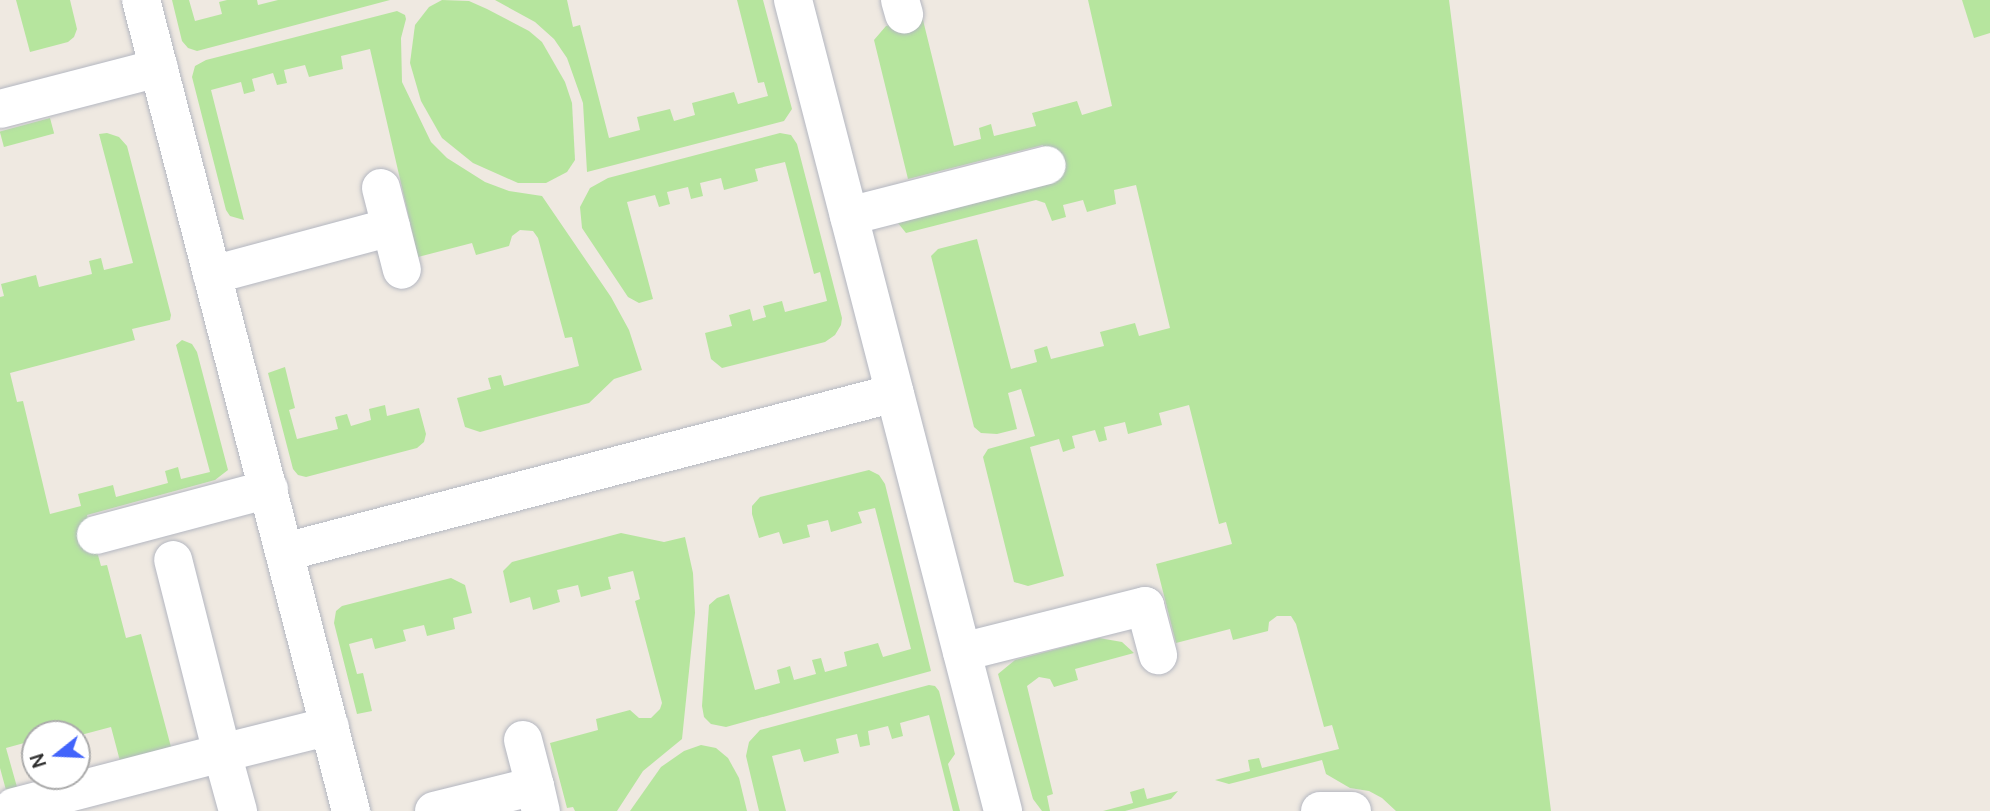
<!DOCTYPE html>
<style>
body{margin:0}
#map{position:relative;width:1990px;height:811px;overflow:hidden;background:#efe9e1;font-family:Manrope,sans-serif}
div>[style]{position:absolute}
.green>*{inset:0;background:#b6e59e;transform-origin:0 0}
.roads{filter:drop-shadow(0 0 2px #b4b7c1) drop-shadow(0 0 2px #b4b7c1)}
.minor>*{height:38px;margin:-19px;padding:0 19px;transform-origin:19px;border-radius:19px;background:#fff}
span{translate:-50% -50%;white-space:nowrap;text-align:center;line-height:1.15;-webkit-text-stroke:5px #fff;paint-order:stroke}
.north{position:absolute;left:21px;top:720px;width:70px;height:70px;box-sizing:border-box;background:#fff;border:2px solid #ababab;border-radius:50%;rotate:252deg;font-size:19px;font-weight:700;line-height:28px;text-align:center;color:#2e2e2e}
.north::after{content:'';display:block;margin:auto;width:24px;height:32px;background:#4264fb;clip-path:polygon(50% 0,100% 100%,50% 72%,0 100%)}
</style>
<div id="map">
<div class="green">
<div style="clip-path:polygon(16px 0,70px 0,77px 29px,74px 37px,68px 42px,30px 52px)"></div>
<div style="clip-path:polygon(172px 0,189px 0,195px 21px,222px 14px,219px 2px,227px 0,257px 0,258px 5px,278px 0,390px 0,197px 51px,188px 48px,182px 41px)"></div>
<div style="clip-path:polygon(442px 0,469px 1px,487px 9px,529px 31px,542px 42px,565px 82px,572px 103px,575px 160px,567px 172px,546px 183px,518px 183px,473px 163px,442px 138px,421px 101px,410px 63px,415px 25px,429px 7px)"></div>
<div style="clip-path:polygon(495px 0,567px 0,573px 27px,580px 25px,609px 138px,640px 130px,637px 117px,670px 109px,674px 121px,695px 115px,692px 103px,734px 92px,738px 104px,768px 96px,764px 82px,758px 83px,737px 0,763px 0,792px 109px,784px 121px,587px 172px,583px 103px,567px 58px,554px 39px,535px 22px)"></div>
<div style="clip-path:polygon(1088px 0,1449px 0,1551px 811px,1396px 811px,1382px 798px,1369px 791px,1350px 788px,1326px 774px,1322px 760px,1229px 784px,1215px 780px,1250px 771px,1248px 760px,1259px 758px,1262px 768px,1339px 749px,1332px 725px,1324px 727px,1296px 624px,1291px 616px,1277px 616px,1269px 622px,1268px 631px,1233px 640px,1230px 629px,1176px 643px,1156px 564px,1232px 544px,1226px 522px,1219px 524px,1189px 405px,1159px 413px,1162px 425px,1128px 434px,1125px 422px,1104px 427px,1107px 440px,1099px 442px,1095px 430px,1072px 436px,1075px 448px,1063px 452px,1059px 439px,1030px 447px,1064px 576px,1028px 586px,1014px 582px,983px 457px,988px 449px,1035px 436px,1021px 389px,1008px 393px,1017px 429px,997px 434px,981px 433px,974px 427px,931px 256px,938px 249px,977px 239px,1011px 369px,1037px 362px,1034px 350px,1047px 346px,1051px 359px,1104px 346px,1100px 332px,1135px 323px,1139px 336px,1170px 328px,1136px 185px,1114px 190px,1116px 204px,1087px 212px,1083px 200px,1063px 205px,1066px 217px,1052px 221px,1045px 203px,1036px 200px,906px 233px,898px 223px,1054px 183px,1043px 145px,908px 179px,874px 40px,886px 26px,922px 16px,954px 146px,981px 139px,979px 128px,991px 124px,994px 136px,1036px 126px,1032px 113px,1077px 101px,1082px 115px,1112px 106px)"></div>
<div style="clip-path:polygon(1962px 0,1990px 0,1990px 33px,1974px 38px)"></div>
<div style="clip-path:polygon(397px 11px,405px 15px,406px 19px,401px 38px,402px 82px,431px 142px,447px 158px,485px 182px,509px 191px,542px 196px,611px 297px,629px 330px,642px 370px,614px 379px,589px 403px,480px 432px,465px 427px,457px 398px,491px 389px,488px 378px,501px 375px,504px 386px,579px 366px,572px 337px,565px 338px,538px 238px,533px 231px,520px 230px,512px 236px,509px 246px,476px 255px,472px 243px,418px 257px,370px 49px,341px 56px,343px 69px,309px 77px,305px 65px,284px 70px,287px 83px,277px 85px,273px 73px,252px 79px,255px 91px,244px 94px,241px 82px,211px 90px,244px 220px,230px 216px,226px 210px,192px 77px,195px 66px,206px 60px)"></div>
<div style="left:50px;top:118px;width:16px;height:52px;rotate:75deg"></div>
<div style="clip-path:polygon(107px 133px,119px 137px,127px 146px,171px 315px,170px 320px,132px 329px,135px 340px,10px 373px,17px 402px,23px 401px,50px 514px,81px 506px,78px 494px,113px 485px,116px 497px,168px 483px,165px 471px,178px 467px,181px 479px,210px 472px,176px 345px,182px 340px,192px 344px,197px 352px,228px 470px,215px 480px,87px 515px,101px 566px,107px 565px,126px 638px,141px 634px,171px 747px,120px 761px,111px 727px,77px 736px,35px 734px,35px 740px,6px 748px,17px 787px,6px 790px,0 768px,0 297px,4px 296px,1px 284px,36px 275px,39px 287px,92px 274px,89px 261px,101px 258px,104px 270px,133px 263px,99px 134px)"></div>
<div style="clip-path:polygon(780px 133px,791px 135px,797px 144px,842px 318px,841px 325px,835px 335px,825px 342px,722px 368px,711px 359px,705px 333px,732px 326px,729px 315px,750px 309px,753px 321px,766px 317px,763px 306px,782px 301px,785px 312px,827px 301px,820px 272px,814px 274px,785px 162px,755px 169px,758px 181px,724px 190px,721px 178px,700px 183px,703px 196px,691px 199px,688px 187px,667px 192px,670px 204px,659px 207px,655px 195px,627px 202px,653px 299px,639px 303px,628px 297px,582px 228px,580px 207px,590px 188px,608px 178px)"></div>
<div style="clip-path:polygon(285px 367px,295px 408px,289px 410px,297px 439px,338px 429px,335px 417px,347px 414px,351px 426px,371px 420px,369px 409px,385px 405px,387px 416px,419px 408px,426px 434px,424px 442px,417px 448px,306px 477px,298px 475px,293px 469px,268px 373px)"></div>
<div style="clip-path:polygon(869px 470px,879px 475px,885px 484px,931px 671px,726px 727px,711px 724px,704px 717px,702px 706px,709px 605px,717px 598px,729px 594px,755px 690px,780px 683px,777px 670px,790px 666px,794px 680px,816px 674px,812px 660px,821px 658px,825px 672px,847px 666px,844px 652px,878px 643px,883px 657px,911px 649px,875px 508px,858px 512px,862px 523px,831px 532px,828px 520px,807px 525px,810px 537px,783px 544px,779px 532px,759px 538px,752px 514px,752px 506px,760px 497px)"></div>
<div style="clip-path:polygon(621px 533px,664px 542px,685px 537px,693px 573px,695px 613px,682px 739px,643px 771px,617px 811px,575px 811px,573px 807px,567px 808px,550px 743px,598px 730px,596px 719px,630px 710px,639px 718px,651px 718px,660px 709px,662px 703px,635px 601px,640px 599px,633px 571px,608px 577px,611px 589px,581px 597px,578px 585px,557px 590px,560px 602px,533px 610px,530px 597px,510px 603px,503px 571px,512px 562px)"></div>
<div style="clip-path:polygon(451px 578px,465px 585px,472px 613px,453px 618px,455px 629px,427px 636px,424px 625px,403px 630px,406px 641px,375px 649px,372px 638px,349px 644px,357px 674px,363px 673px,372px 711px,357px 714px,334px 623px,336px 611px,342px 606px)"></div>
<div style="clip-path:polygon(1099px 638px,1122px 642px,1134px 653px,1075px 669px,1078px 680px,1054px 687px,1050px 679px,1039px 677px,1027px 686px,1053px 794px,1047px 796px,1050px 811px,1042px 811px,1033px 799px,998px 674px,1015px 660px)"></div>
<div style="clip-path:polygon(929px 685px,935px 686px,939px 691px,955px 754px,948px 764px,960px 811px,953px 811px,929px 715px,900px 723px,903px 736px,892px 739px,888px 726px,868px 731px,870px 745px,860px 747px,857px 734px,836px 739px,839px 753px,804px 762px,800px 749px,772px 756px,786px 811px,759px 811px,746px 756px,749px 742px,760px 730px)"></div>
<div style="clip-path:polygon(701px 745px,716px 748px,728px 758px,739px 778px,747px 811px,630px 811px,661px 767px,684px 751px)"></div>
<div style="clip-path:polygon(1144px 788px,1147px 799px,1178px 791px,1171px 799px,1125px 811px,1103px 811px,1133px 803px,1130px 792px)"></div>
</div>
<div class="roads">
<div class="minor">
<div style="left:141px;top:0;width:838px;rotate:75.48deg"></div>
<div style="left:793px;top:0;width:838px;rotate:75.48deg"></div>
<div style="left:900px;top:0;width:15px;rotate:74deg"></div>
<div style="left:0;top:109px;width:164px;rotate:-14.5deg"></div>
<div style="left:381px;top:188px;width:40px;rotate:75.6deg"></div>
<div style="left:849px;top:216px;width:204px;rotate:-14.4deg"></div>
<div style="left:212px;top:275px;width:185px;rotate:-15deg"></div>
<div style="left:391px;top:227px;width:44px;rotate:75.7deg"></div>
<div style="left:96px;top:535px;width:179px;rotate:-14.9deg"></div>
<div style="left:285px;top:552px;width:630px;rotate:-14.61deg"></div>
<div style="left:962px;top:652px;width:189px;rotate:-14.1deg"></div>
<div style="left:1145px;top:606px;width:51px;rotate:75.1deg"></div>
<div style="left:523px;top:740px;width:48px;rotate:75.4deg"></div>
<div style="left:14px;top:807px;width:215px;rotate:-14.6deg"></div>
<div style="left:222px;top:753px;width:199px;rotate:-104.2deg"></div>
<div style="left:238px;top:811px;width:60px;rotate:-105.4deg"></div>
<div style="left:222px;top:753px;width:111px;rotate:-14deg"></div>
<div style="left:434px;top:811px;width:104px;rotate:-13.9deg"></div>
<div style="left:535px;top:786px;width:26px;rotate:77deg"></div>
<div style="left:1320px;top:811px;width:32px"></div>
</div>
</div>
<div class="north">N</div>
</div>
